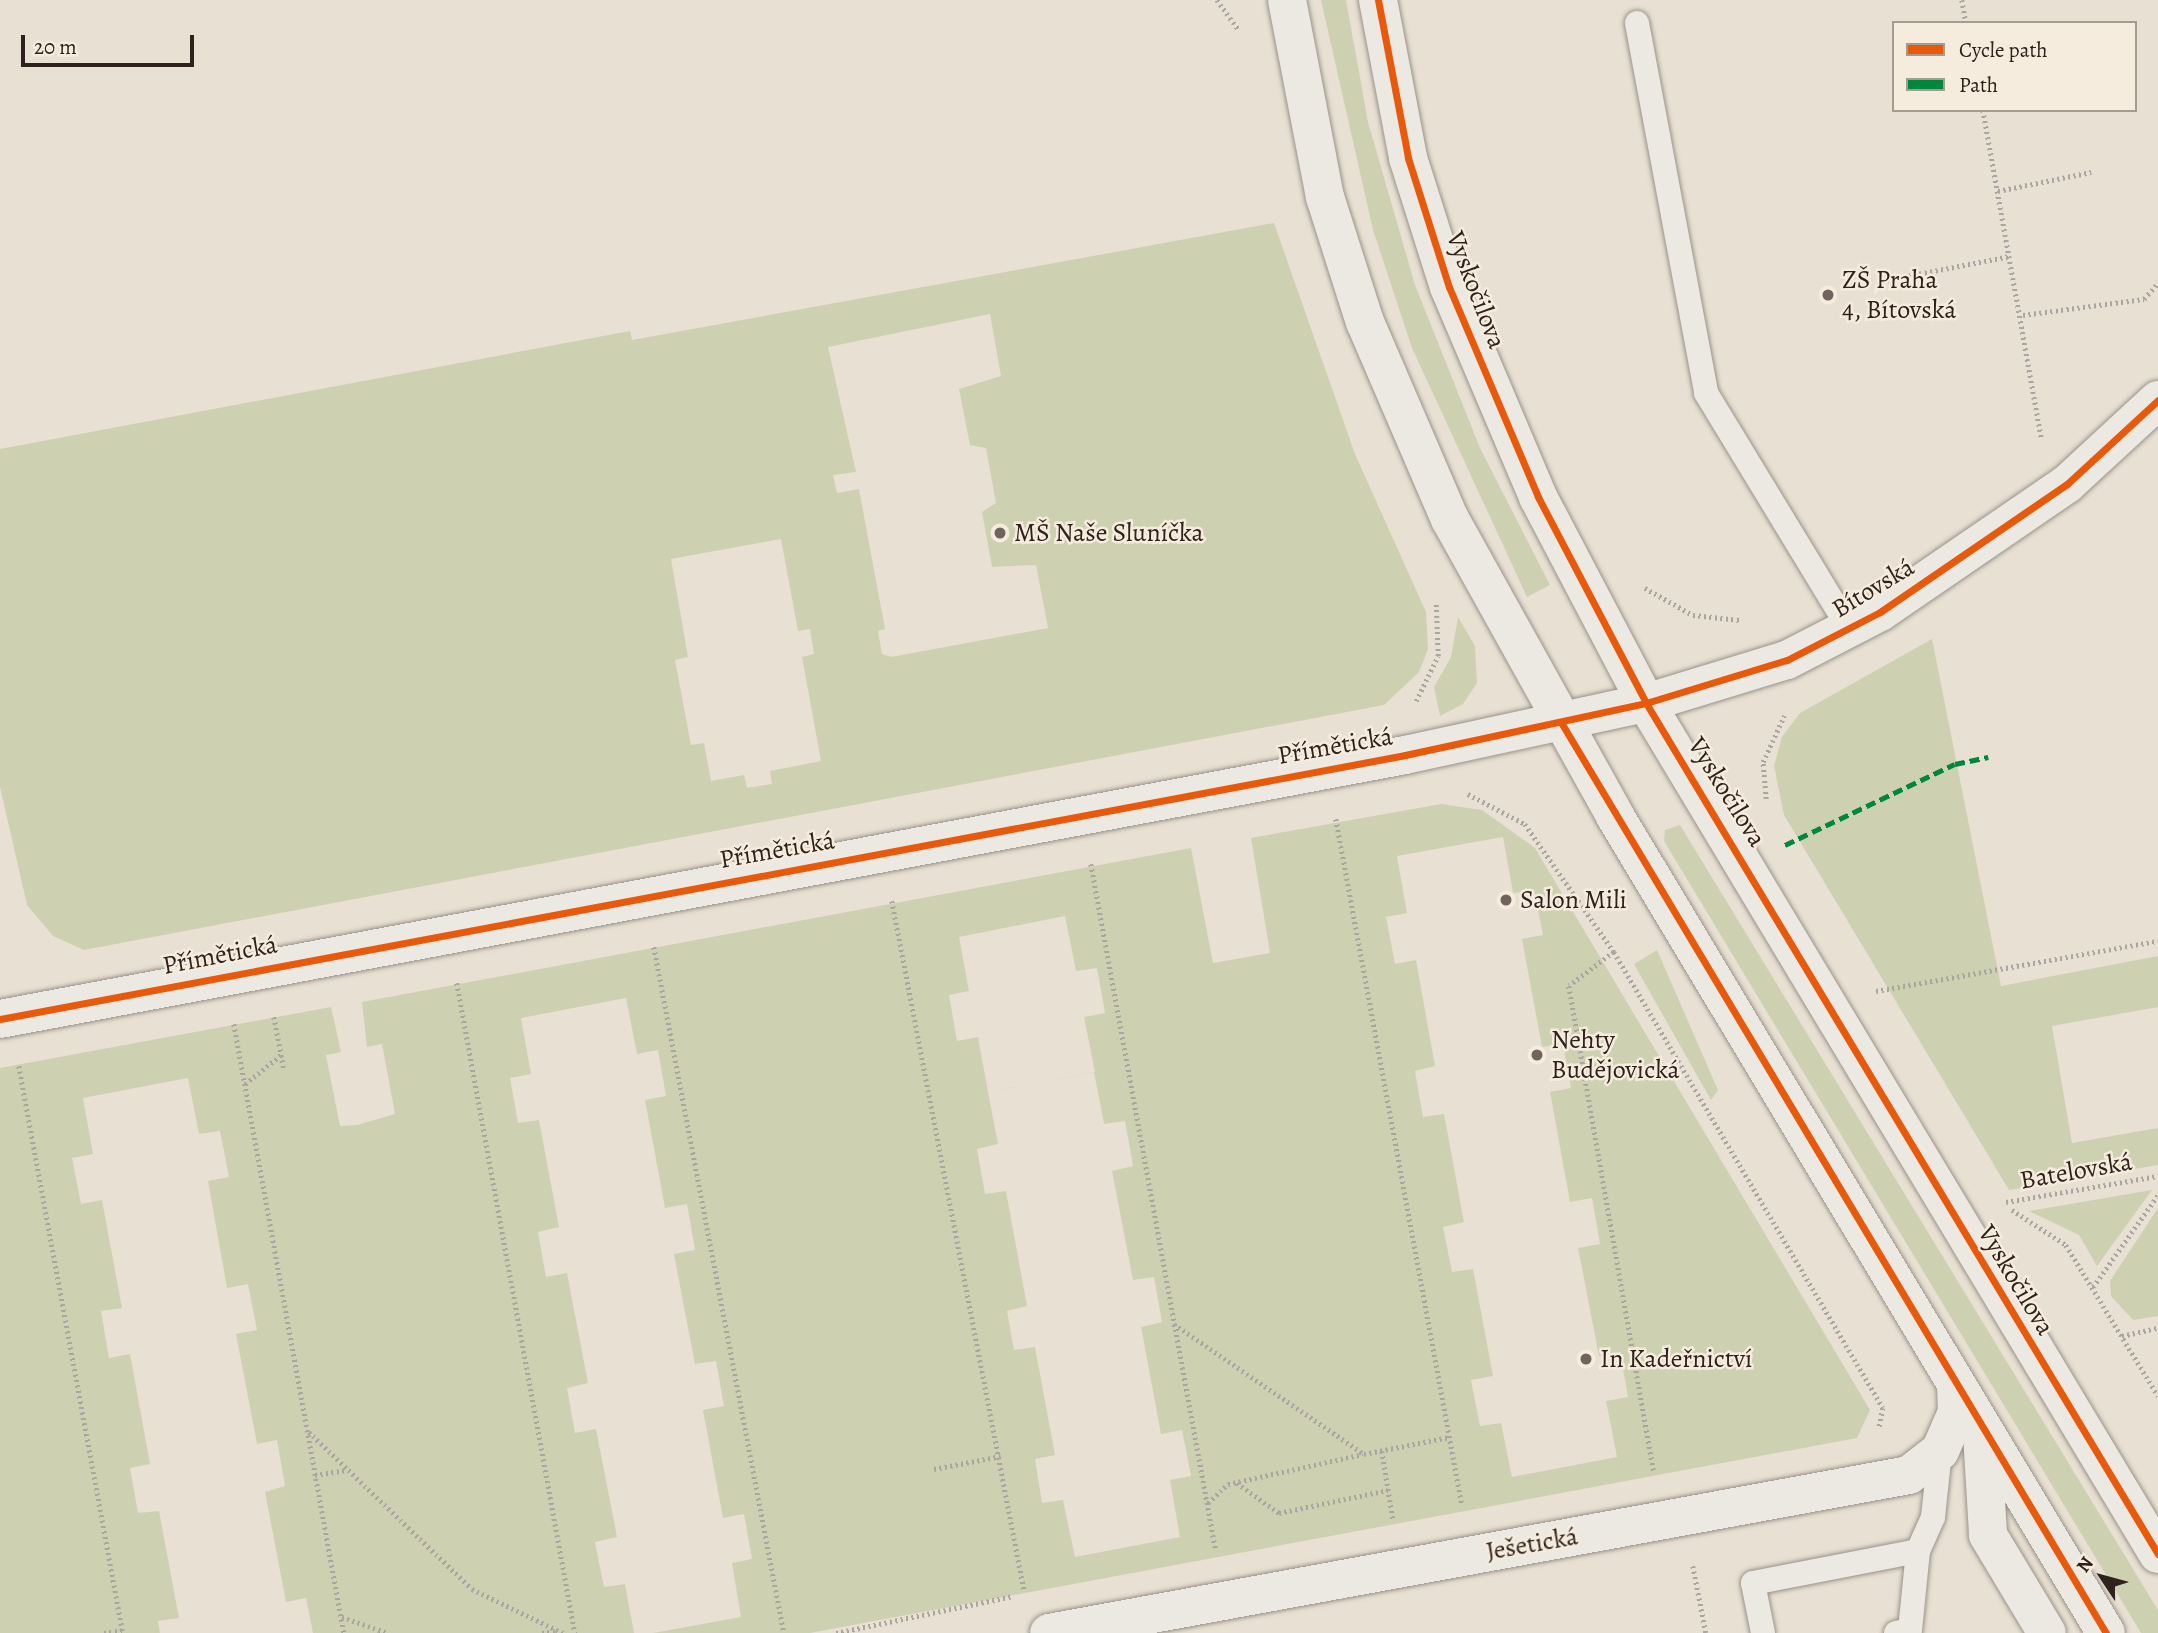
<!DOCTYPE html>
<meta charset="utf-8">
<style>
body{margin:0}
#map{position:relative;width:2158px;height:1633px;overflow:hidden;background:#e8e0d2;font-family:Alegreya,serif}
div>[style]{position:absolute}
.green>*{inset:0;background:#cdd1b2}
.path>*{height:4.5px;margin-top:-2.25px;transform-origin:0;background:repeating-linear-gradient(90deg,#aaa5a0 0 2px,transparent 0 5.5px)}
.roads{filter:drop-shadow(0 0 2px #99928a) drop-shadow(0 0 2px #99928a)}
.service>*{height:24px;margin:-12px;padding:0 12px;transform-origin:12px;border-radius:12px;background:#ece8e2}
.minor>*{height:38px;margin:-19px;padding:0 19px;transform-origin:19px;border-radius:19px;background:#ece8e2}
.tertiary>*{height:38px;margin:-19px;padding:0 19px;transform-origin:19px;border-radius:19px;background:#ece8e2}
.quiet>*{height:5px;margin-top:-2.5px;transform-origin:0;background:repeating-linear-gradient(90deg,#00873e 0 10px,transparent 0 15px)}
.cycleway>*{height:7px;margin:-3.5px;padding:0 3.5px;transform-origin:3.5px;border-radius:3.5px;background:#e8590c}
.dots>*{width:19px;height:19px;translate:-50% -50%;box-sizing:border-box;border:4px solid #f5ecdd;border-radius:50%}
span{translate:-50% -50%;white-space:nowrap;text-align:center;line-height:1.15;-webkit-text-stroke:5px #f5ecdd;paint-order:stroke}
.poi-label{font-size:26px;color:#2f221c}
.left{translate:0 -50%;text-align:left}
.street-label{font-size:26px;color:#2f221c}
.legend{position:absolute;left:1892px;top:21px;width:245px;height:91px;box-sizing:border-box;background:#f5ecdd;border:2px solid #a69b90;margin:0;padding:9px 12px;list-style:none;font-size:21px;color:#2f221c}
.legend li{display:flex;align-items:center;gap:14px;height:35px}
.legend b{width:35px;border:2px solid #a69b90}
.north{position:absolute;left:2067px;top:1542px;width:70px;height:70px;-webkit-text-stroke:5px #f5ecdd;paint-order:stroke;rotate:306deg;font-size:19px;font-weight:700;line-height:28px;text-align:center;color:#2f221c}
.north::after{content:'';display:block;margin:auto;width:24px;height:32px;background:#2f221c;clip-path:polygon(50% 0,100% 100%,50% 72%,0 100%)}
.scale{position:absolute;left:21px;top:35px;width:173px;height:32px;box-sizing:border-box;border:4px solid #2f221c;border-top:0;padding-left:9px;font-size:21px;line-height:24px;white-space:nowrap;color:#2f221c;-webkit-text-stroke:5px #f5ecdd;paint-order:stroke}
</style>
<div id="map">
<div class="green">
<div style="clip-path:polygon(1321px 0,1346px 0,1368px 122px,1415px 285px,1480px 448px,1550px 585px,1527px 597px,1412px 348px,1373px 230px)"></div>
<div style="clip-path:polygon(evenodd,1274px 223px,1355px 454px,1426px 612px,1428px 649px,1419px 672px,1384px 705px,84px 950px,53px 936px,27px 905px,0 787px,0 449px,630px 331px,632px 340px,1274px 223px,990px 314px,1001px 376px,959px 389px,970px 445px,986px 448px,996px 503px,982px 512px,992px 567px,1036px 565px,1048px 628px,891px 657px,882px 654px,878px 631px,885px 629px,859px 489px,837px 493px,833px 475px,856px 472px,828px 347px,990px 314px,1274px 223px,781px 539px,798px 631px,810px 629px,814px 654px,802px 657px,821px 761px,770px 771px,772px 784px,747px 788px,744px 775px,711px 781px,704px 743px,691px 745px,675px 660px,688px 657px,671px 559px,781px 539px)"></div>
<div style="clip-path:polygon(1458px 617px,1475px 646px,1477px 683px,1463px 704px,1440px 716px,1434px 687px,1451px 657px)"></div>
<div style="clip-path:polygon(1932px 639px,2001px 986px,2158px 956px,2158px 1007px,2052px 1026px,2072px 1143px,2158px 1128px,2158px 1165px,2009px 1190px,1784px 815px,1774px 766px,1782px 737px,1800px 713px)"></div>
<div style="clip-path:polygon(evenodd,1441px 804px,1482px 810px,1535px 848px,1870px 1410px,1857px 1438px,810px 1633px,653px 1633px,741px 1617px,732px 1563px,752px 1559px,744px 1514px,723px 1518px,703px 1410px,724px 1406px,716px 1361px,695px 1364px,684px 1307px,674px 1254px,695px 1250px,687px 1204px,665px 1208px,645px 1100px,666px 1096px,658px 1050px,637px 1054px,626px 998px,521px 1018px,531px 1074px,510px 1078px,518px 1123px,539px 1120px,559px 1227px,538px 1232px,546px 1277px,567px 1273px,588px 1383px,567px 1388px,575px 1433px,596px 1429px,617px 1537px,595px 1542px,604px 1587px,625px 1584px,634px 1633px,313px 1633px,306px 1598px,286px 1602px,265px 1492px,285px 1486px,277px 1440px,257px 1444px,236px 1334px,257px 1330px,248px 1284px,227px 1288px,208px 1181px,229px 1177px,220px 1131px,199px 1134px,188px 1078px,83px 1098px,93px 1154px,72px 1158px,81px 1204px,102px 1200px,122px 1308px,101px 1311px,109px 1358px,130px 1354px,150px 1464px,130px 1468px,138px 1513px,159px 1511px,179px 1618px,158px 1621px,160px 1633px,0 1633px,0 1068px,331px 1007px,341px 1052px,326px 1055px,340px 1126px,357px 1125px,395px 1114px,382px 1044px,367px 1047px,362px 1002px,1191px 848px,1213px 963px,1270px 953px,1251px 838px,1441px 804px,1503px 837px,1513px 893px,1534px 890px,1543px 935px,1522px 939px,1542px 1047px,1563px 1044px,1571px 1088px,1550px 1092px,1570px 1202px,1592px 1198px,1600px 1244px,1578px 1248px,1599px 1356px,1620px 1352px,1628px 1397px,1606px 1401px,1617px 1457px,1512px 1477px,1501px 1423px,1480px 1426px,1471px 1380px,1493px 1376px,1473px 1269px,1452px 1272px,1443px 1227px,1464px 1222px,1444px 1114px,1423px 1117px,1415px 1071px,1435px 1066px,1416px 960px,1395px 964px,1386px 917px,1407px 913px,1397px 856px,1503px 837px,1441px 804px,1065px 916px,1076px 971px,1097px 968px,1105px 1013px,1084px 1017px,1095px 1072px,988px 1092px,978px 1037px,957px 1041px,949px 995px,969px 991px,959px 937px,1065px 916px,1441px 804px,1094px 1072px,1104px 1124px,1125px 1121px,1133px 1166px,1112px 1171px,1133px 1280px,1154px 1277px,1162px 1322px,1141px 1327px,1161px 1434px,1182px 1430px,1191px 1476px,1170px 1480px,1180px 1537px,1075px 1557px,1063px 1500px,1042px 1503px,1035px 1459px,1055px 1455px,1035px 1347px,1014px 1350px,1007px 1311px,1027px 1306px,1006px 1191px,985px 1194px,977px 1149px,998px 1144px,988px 1092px,1094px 1072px)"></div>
<div style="clip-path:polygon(1680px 825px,2158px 1610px,2158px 1633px,2141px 1633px,1664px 841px,1665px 830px)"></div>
<div style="clip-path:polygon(1657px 950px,1718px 1090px,1711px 1100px,1634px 964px)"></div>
<div style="clip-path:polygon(2152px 1190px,2097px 1266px,2079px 1235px,2029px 1211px)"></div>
<div style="clip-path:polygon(2158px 1208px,2158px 1316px,2133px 1320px,2111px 1296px,2110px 1281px)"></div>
</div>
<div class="path">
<div style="left:1217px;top:0;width:37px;rotate:54deg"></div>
<div style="left:1962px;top:0;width:23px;rotate:80deg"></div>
<div style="left:1983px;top:110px;width:335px;rotate:79.9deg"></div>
<div style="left:1998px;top:191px;width:95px;rotate:-11.5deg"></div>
<div style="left:1887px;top:280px;width:126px;rotate:-11deg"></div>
<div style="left:2023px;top:315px;width:122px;rotate:-7.5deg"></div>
<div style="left:2144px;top:299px;width:21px;rotate:-49deg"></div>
<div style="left:1645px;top:588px;width:55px;rotate:29.4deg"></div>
<div style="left:1693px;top:615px;width:47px;rotate:6.1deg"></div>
<div style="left:1416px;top:701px;width:50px;rotate:-63.9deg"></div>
<div style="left:1438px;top:656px;width:53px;rotate:-92.2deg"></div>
<div style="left:1468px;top:794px;width:64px;rotate:27.8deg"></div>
<div style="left:1525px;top:824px;width:156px;rotate:55.2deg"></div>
<div style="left:1614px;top:952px;width:529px;rotate:59.46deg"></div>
<div style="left:1883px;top:1408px;width:20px;rotate:101deg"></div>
<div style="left:1766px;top:799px;width:37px;rotate:-95deg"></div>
<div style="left:1763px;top:762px;width:51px;rotate:-65.5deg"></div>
<div style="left:1336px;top:819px;width:697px;rotate:79.59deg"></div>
<div style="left:1091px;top:864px;width:698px;rotate:79.69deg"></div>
<div style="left:892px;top:901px;width:702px;rotate:79.15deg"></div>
<div style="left:654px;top:947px;width:698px;rotate:79.27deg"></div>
<div style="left:1614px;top:952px;width:56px;rotate:142.9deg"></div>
<div style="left:1569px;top:986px;width:492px;rotate:80.1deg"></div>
<div style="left:457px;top:983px;width:661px;rotate:79.71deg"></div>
<div style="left:1876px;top:991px;width:286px;rotate:-10.1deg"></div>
<div style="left:274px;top:1017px;width:53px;rotate:79.1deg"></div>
<div style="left:234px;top:1024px;width:619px;rotate:79.76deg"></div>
<div style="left:19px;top:1066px;width:576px;rotate:79.61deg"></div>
<div style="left:245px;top:1084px;width:46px;rotate:-38.9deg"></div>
<div style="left:2006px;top:1202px;width:154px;rotate:-9.7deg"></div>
<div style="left:2012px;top:1210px;width:64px;rotate:32.9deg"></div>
<div style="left:2066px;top:1245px;width:177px;rotate:58.6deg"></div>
<div style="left:2093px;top:1287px;width:113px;rotate:-54.8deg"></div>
<div style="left:1174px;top:1324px;width:230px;rotate:34.4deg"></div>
<div style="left:1364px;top:1454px;width:87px;rotate:-11.3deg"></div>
<div style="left:2122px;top:1336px;width:37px;rotate:-13deg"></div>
<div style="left:309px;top:1432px;width:226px;rotate:43.9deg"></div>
<div style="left:472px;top:1589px;width:101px;rotate:25.8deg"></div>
<div style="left:1382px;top:1451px;width:69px;rotate:80.8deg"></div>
<div style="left:934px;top:1469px;width:68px;rotate:-11deg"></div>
<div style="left:315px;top:1475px;width:32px;rotate:-9deg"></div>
<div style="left:1237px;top:1483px;width:52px;rotate:35.5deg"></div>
<div style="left:1279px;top:1513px;width:111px;rotate:-11.9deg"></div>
<div style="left:1208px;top:1503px;width:28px;rotate:-44deg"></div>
<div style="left:1228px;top:1484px;width:138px;rotate:-12.5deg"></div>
<div style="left:1693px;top:1566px;width:68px;rotate:79deg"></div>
<div style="left:342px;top:1617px;width:49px;rotate:19.2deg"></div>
<div style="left:104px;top:1633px;width:18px;rotate:-9deg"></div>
<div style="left:542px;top:1633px;width:13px;rotate:-9deg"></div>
<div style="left:836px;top:1633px;width:181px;rotate:-11.8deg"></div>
</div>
<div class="roads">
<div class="service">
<div style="left:1637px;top:23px;width:376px;rotate:79.4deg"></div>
<div style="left:1706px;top:393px;width:275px;rotate:58.7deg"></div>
<div style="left:1763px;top:1633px;width:51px;rotate:-101.3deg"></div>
<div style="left:1753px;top:1583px;width:168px;rotate:-11deg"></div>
<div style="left:1896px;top:1633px;width:14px;rotate:-12deg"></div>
<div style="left:1910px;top:1630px;width:79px;rotate:-84.2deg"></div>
<div style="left:1918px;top:1551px;width:37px;rotate:-66deg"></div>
<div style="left:1933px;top:1517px;width:66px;rotate:-83.9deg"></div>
</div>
<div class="minor">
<div style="left:0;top:1019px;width:1430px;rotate:-10.64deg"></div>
<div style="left:1405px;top:755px;width:247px;rotate:-12.2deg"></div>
<div style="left:1646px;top:703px;width:147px;rotate:-17deg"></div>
<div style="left:1787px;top:660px;width:105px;rotate:-27.3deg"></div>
<div style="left:1880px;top:612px;width:227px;rotate:-34.4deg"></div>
<div style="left:2067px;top:484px;width:124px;rotate:-42.7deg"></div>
<div style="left:1049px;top:1633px;width:874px;rotate:-10.41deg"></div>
<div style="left:1909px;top:1475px;width:39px;rotate:-38deg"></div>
<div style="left:1940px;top:1451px;width:43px;rotate:-66.4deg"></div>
<div style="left:1957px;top:1412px;width:25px;rotate:-92deg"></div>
</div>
<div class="tertiary">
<div style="left:1287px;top:0;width:201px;rotate:79.1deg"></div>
<div style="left:1325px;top:197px;width:131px;rotate:72.3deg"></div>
<div style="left:1365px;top:322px;width:215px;rotate:66.7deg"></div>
<div style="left:1450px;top:519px;width:340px;rotate:60.9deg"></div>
<div style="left:1615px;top:816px;width:953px;rotate:59deg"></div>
<div style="left:1378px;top:0;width:161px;rotate:79.2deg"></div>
<div style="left:1408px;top:158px;width:135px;rotate:72.4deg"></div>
<div style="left:1449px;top:287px;width:228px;rotate:67deg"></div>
<div style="left:1538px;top:497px;width:233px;rotate:62.3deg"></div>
<div style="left:1646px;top:703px;width:993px;rotate:58.97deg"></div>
<div style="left:1982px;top:1433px;width:102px;rotate:86.6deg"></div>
<div style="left:1988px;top:1535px;width:114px;rotate:59deg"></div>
</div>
</div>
<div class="quiet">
<div style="left:1785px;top:845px;width:188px;rotate:-25.5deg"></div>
<div style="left:1955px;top:764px;width:34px;rotate:-12deg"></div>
</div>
<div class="cycleway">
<div style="left:1378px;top:0;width:161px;rotate:79.2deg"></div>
<div style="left:1408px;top:158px;width:135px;rotate:72.4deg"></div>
<div style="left:1449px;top:287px;width:228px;rotate:67deg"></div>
<div style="left:1538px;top:497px;width:233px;rotate:62.3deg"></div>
<div style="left:1646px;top:703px;width:993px;rotate:58.97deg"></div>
<div style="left:1562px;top:724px;width:1059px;rotate:59.1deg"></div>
<div style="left:0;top:1019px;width:1430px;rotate:-10.64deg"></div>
<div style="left:1405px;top:755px;width:247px;rotate:-12.2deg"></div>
<div style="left:1646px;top:703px;width:147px;rotate:-17deg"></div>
<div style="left:1787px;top:660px;width:105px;rotate:-27.3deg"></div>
<div style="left:1880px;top:612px;width:227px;rotate:-34.4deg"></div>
<div style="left:2067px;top:484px;width:124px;rotate:-42.7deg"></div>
</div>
<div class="dots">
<div style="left:1828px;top:295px;background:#70645c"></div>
<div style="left:1000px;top:533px;background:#70645c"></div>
<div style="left:1506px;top:900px;background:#70645c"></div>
<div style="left:1537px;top:1055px;background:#70645c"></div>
<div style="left:1586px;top:1359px;background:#70645c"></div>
</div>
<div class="poi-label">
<span class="left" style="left:1842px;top:295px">ZŠ Praha<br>4, Bítovská</span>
<span class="left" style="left:1014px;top:533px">MŠ Naše Sluníčka</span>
<span class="left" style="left:1520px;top:900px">Salon Mili</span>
<span class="left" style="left:1551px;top:1055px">Nehty<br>Budějovická</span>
<span class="left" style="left:1600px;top:1359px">In Kadeřnictví</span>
</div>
<div class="street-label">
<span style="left:1476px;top:290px;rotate:69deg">Vyskočilova</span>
<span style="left:1873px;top:588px;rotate:-31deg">Bítovská</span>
<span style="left:1335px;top:746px;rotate:-10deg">Přímětická</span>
<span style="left:1727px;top:792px;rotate:58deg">Vyskočilova</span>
<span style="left:777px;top:850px;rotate:-10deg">Přímětická</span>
<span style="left:220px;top:955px;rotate:-11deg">Přímětická</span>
<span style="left:2076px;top:1171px;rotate:-10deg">Batelovská</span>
<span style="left:2016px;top:1280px;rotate:59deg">Vyskočilova</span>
<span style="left:1532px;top:1544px;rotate:-10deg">Ješetická</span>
</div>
<ul class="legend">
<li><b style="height:9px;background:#e8590c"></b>Cycle path</li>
<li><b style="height:9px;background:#00873e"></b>Path</li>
</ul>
<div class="north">N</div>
<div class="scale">20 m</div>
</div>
